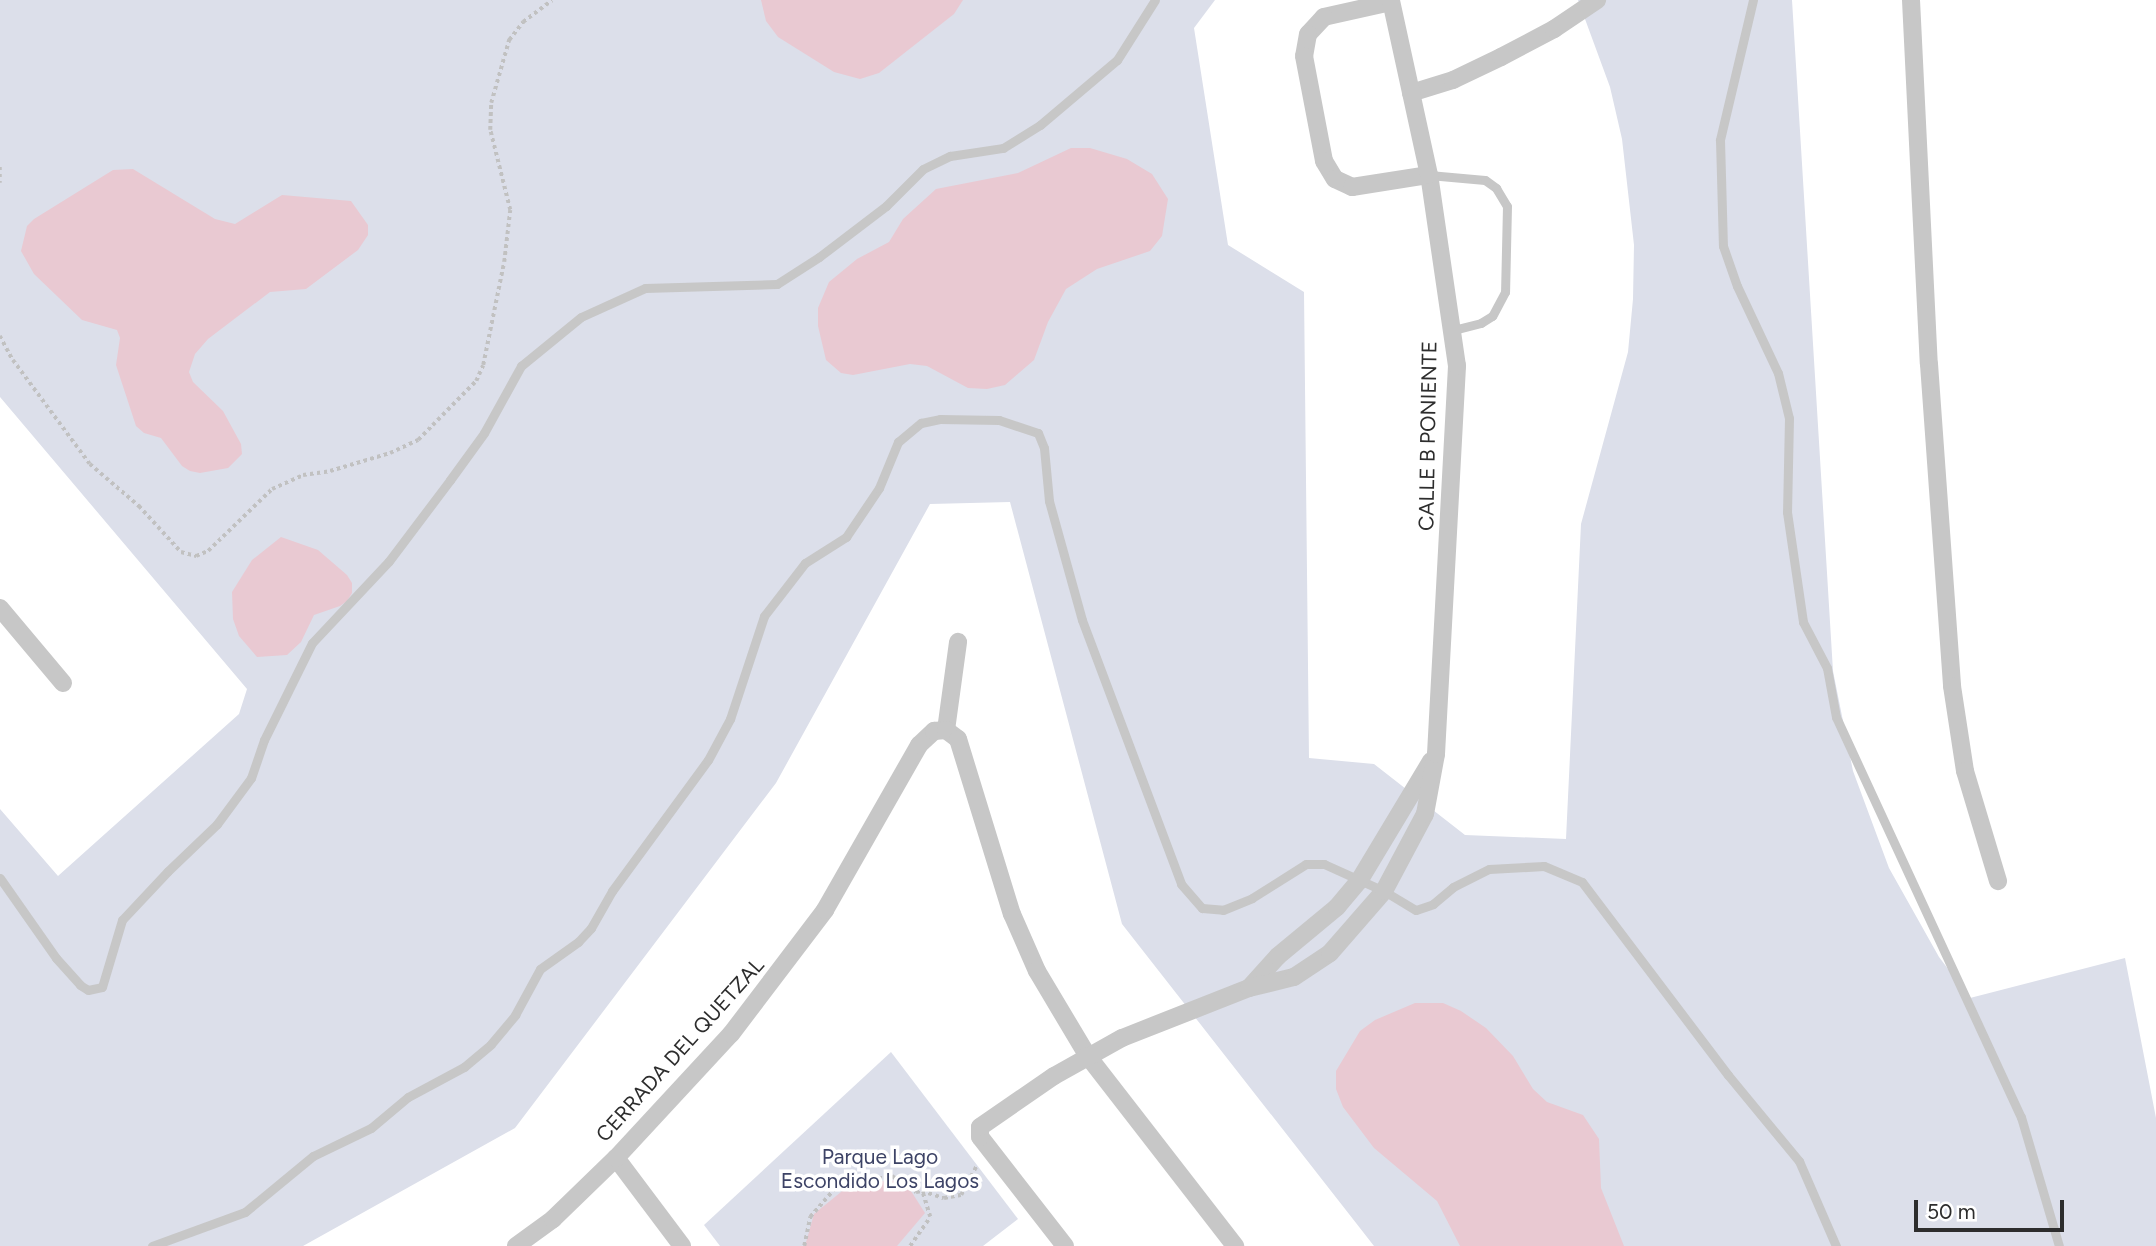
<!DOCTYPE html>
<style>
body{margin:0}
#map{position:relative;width:2156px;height:1246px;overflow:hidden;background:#fff;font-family:Figtree,sans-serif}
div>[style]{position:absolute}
.green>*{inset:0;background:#dcdfea}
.water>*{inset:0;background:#e9c9d2}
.path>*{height:3.5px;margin-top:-1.75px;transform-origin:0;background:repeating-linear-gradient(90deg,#c1c1c1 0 3.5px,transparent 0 7px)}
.lane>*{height:9px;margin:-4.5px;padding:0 4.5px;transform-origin:4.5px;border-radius:4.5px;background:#c7c7c7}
.street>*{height:18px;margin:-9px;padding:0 9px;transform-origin:9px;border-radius:9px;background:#c7c7c7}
span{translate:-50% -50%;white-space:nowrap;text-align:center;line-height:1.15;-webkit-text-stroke:7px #fff;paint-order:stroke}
.street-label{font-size:21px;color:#2d2d2d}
.park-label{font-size:21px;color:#3d4366}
.scale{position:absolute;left:1914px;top:1200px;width:150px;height:32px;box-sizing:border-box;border:4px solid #2d2d2d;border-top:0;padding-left:9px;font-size:21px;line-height:24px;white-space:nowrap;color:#2d2d2d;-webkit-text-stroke:5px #fff;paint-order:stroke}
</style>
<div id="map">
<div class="green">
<div style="clip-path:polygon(0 0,1215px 0,1194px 28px,1228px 245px,1304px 292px,1309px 758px,1374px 764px,1465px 835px,1566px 839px,1581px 524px,1628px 352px,1633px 299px,1634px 245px,1622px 139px,1610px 87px,1578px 0,1792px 0,1833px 671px,1853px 771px,1889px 868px,1939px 957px,1970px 998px,2125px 958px,2156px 1118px,2156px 1246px,1374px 1246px,1122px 924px,1010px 502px,930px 504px,776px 783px,515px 1128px,303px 1246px,0 1246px,0 809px,58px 876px,239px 714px,247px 689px,0 397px)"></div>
<div style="clip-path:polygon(891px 1052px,1018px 1219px,983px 1246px,720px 1246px,704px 1225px)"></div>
</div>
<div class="water">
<div style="clip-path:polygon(761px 0,963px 0,954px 14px,879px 73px,860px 79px,834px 72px,778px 37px,766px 21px)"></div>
<div style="clip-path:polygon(1071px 148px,1090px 148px,1127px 159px,1152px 174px,1168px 199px,1162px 236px,1150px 251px,1097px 269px,1066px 289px,1048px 322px,1034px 360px,1005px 385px,987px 389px,968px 388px,927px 366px,910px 364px,853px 375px,841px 373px,826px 360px,818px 326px,818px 308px,829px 282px,857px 259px,889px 242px,903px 219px,936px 189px,1018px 173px)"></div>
<div style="clip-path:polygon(133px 169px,215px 219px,235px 224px,282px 195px,351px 201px,368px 225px,368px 235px,358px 250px,306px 289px,270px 292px,208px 339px,195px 354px,189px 372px,193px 382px,223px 411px,241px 444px,242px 454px,228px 468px,200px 473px,190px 471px,182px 466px,161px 438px,144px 433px,136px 426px,116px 365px,120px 338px,117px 330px,82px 320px,34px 274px,21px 251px,27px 226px,34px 219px,113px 170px)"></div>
<div style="clip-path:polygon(281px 537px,318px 550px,347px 575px,352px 583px,352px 593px,347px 601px,340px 606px,314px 615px,301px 642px,287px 655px,257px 657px,239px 636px,233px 619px,232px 592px,252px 560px)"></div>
<div style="clip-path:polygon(1415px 1003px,1443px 1003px,1461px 1011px,1486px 1028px,1513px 1056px,1533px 1089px,1547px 1102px,1583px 1115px,1599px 1139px,1601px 1188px,1624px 1246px,1460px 1246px,1437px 1201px,1374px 1148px,1343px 1107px,1336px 1089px,1336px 1071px,1360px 1031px,1375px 1020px)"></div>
<div style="clip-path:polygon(904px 1180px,925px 1213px,897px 1246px,805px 1246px,814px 1214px,852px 1183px)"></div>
</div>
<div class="path">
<div style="left:0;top:167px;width:16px;rotate:90deg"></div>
<div style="left:0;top:336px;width:27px;rotate:62deg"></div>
<div style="left:13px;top:360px;width:129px;rotate:53.5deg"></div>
<div style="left:90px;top:464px;width:65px;rotate:40.6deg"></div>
<div style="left:139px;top:506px;width:62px;rotate:47.6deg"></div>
<div style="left:181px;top:552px;width:16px;rotate:15deg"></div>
<div style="left:196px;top:556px;width:13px;rotate:-23deg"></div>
<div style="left:208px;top:551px;width:89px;rotate:-44.1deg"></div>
<div style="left:272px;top:489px;width:34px;rotate:-24deg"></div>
<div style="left:303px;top:475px;width:27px;rotate:-8deg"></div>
<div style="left:330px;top:471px;width:63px;rotate:-16.7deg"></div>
<div style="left:390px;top:453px;width:31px;rotate:-25deg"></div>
<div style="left:418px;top:440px;width:83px;rotate:-45.5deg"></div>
<div style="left:476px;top:381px;width:17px;rotate:-66deg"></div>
<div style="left:483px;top:365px;width:105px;rotate:-78.5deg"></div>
<div style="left:504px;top:262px;width:52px;rotate:-83.4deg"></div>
<div style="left:510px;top:210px;width:82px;rotate:-104deg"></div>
<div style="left:490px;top:130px;width:27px;rotate:-88deg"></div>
<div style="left:491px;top:103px;width:66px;rotate:-74.1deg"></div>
<div style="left:509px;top:40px;width:23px;rotate:-52deg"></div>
<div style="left:523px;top:22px;width:36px;rotate:-37deg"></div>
<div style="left:804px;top:1246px;width:30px;rotate:-78deg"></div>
<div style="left:810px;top:1217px;width:41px;rotate:-48.9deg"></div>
<div style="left:837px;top:1186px;width:56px;rotate:-10.3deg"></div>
<div style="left:892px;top:1176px;width:29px;rotate:34deg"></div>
<div style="left:916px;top:1192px;width:6px;rotate:-9deg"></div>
<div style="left:922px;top:1191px;width:23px;rotate:18deg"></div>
<div style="left:944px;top:1198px;width:17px;rotate:-10deg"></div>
<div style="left:961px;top:1195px;width:34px;rotate:-62deg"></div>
<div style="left:910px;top:1246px;width:35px;rotate:-55deg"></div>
<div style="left:930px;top:1217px;width:27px;rotate:-107deg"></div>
</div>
<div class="lane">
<div style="left:1753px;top:0;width:144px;rotate:103.3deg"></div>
<div style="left:1720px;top:140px;width:106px;rotate:88.4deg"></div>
<div style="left:1723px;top:246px;width:42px;rotate:70.7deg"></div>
<div style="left:1737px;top:286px;width:96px;rotate:64.8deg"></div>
<div style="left:1778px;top:373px;width:46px;rotate:76.3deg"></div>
<div style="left:1789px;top:418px;width:94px;rotate:91.2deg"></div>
<div style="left:1787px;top:512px;width:111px;rotate:81.7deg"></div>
<div style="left:1803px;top:622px;width:52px;rotate:62.4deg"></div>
<div style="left:1827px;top:668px;width:50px;rotate:79.6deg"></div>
<div style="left:1836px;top:717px;width:441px;rotate:65.2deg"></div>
<div style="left:2021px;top:1117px;width:134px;rotate:73.6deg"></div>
<div style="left:1429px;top:175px;width:56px;rotate:5.1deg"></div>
<div style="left:1485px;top:180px;width:14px;rotate:36deg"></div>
<div style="left:1496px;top:188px;width:21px;rotate:59deg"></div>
<div style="left:1507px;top:206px;width:86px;rotate:91.3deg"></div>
<div style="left:1505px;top:292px;width:27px;rotate:118deg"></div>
<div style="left:1492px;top:316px;width:13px;rotate:148deg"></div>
<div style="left:1481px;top:323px;width:29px;rotate:166deg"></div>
<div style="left:0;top:878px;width:98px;rotate:55deg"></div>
<div style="left:56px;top:958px;width:36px;rotate:48deg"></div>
<div style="left:80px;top:985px;width:9px;rotate:32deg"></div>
<div style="left:88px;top:990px;width:14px;rotate:-12deg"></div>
<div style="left:102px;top:987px;width:70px;rotate:-73.4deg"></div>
<div style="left:122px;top:920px;width:67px;rotate:-46.8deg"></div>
<div style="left:168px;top:871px;width:68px;rotate:-43.8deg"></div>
<div style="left:217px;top:824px;width:57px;rotate:-53.5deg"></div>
<div style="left:251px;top:778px;width:40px;rotate:-71.1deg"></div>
<div style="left:264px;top:740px;width:108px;rotate:-63.7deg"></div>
<div style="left:312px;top:643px;width:112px;rotate:-46.8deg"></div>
<div style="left:389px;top:561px;width:101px;rotate:-53deg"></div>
<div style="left:450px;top:480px;width:58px;rotate:-54.1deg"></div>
<div style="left:484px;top:433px;width:77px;rotate:-61.1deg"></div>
<div style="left:521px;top:366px;width:77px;rotate:-39.2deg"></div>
<div style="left:581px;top:317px;width:70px;rotate:-24.4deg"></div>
<div style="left:645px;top:288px;width:132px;rotate:-1.7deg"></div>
<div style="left:777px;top:284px;width:50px;rotate:-32.7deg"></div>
<div style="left:819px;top:257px;width:84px;rotate:-37.3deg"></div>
<div style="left:886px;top:206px;width:52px;rotate:-45deg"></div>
<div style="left:923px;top:169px;width:30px;rotate:-26deg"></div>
<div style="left:950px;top:156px;width:54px;rotate:-8.6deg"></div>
<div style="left:1003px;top:148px;width:44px;rotate:-31.9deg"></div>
<div style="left:1040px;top:125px;width:101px;rotate:-40.2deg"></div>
<div style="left:1117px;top:60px;width:71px;rotate:-57.7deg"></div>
<div style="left:152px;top:1246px;width:99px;rotate:-20.1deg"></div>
<div style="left:245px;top:1212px;width:88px;rotate:-39.5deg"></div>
<div style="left:313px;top:1156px;width:64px;rotate:-25.8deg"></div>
<div style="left:371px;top:1128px;width:48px;rotate:-40deg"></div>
<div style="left:408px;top:1097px;width:64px;rotate:-28.2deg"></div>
<div style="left:464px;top:1067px;width:35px;rotate:-40deg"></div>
<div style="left:491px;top:1044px;width:38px;rotate:-50deg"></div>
<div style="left:515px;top:1015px;width:52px;rotate:-61.5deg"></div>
<div style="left:540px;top:969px;width:47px;rotate:-35.4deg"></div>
<div style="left:578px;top:942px;width:19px;rotate:-47deg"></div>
<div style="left:591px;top:928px;width:43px;rotate:-60.4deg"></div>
<div style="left:612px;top:891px;width:162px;rotate:-53.8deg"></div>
<div style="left:708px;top:760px;width:47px;rotate:-61.8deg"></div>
<div style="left:730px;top:719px;width:108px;rotate:-71.7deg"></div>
<div style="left:764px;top:616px;width:67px;rotate:-52.3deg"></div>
<div style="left:805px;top:563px;width:49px;rotate:-32.4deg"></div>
<div style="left:846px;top:537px;width:59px;rotate:-56deg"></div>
<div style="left:879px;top:488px;width:50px;rotate:-67.6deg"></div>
<div style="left:898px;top:442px;width:30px;rotate:-40deg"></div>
<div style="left:921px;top:423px;width:19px;rotate:-12deg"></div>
<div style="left:940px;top:419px;width:59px;rotate:1deg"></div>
<div style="left:999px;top:420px;width:41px;rotate:18.4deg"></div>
<div style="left:1038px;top:433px;width:16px;rotate:68deg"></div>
<div style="left:1044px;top:448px;width:53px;rotate:84.6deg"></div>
<div style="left:1049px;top:501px;width:123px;rotate:74.5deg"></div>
<div style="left:1082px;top:620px;width:282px;rotate:69.4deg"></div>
<div style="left:1181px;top:884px;width:32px;rotate:49deg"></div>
<div style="left:1202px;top:908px;width:21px;rotate:5deg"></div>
<div style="left:1223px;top:910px;width:31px;rotate:-22deg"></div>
<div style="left:1252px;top:898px;width:64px;rotate:-32.2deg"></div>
<div style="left:1306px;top:864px;width:18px"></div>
<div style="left:1324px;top:864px;width:66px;rotate:24.2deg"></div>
<div style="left:1384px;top:891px;width:37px;rotate:31deg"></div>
<div style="left:1416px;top:910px;width:18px;rotate:-19deg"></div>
<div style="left:1433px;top:904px;width:26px;rotate:-40deg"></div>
<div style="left:1453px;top:887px;width:40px;rotate:-26.6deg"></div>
<div style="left:1489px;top:869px;width:55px;rotate:-3.1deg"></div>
<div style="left:1544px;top:866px;width:41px;rotate:22.8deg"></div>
<div style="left:1582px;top:882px;width:242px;rotate:52.9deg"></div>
<div style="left:1728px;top:1075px;width:112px;rotate:50.5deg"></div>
<div style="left:1799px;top:1161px;width:93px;rotate:66.5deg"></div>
</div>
<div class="street">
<div style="left:1911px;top:0;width:364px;rotate:87.2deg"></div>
<div style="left:1929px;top:364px;width:323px;rotate:85.9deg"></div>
<div style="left:1952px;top:686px;width:86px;rotate:81.3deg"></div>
<div style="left:1965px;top:771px;width:115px;rotate:73.3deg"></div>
<div style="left:1391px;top:2px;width:69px;rotate:167.4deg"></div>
<div style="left:1324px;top:17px;width:23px;rotate:133deg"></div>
<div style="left:1308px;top:34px;width:22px;rotate:100deg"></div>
<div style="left:1304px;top:56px;width:107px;rotate:79.2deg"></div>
<div style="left:1324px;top:161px;width:21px;rotate:59deg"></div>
<div style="left:1335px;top:179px;width:19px;rotate:25deg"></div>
<div style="left:1352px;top:187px;width:78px;rotate:-8.9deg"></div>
<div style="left:1411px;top:93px;width:44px;rotate:-17.2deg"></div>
<div style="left:1453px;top:80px;width:53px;rotate:-25.6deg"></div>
<div style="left:1501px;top:57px;width:60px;rotate:-27.8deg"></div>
<div style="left:1554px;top:29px;width:52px;rotate:-34deg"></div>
<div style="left:0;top:608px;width:98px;rotate:50deg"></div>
<div style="left:946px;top:730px;width:89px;rotate:-82.2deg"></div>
<div style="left:1249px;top:988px;width:43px;rotate:-47.8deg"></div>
<div style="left:1278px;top:956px;width:77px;rotate:-39.7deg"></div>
<div style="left:1337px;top:907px;width:34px;rotate:-50deg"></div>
<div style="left:1359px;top:881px;width:140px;rotate:-59deg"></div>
<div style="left:616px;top:1158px;width:110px;rotate:53.1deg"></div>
<div style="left:516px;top:1246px;width:46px;rotate:-36.1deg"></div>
<div style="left:553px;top:1219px;width:88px;rotate:-44.1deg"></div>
<div style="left:616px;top:1158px;width:169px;rotate:-47.2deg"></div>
<div style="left:731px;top:1034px;width:156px;rotate:-52.8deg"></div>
<div style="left:825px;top:910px;width:190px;rotate:-60.3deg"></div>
<div style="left:919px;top:745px;width:21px;rotate:-43deg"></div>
<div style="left:934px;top:731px;width:12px;rotate:-5deg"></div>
<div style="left:946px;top:730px;width:15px;rotate:37deg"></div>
<div style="left:958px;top:739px;width:183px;rotate:72.9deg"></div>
<div style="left:1012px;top:914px;width:62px;rotate:66.3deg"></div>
<div style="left:1037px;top:971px;width:98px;rotate:59.2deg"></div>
<div style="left:1087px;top:1055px;width:242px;rotate:52.2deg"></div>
<div style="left:1065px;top:1246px;width:138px;rotate:-127.9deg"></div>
<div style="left:980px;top:1137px;width:10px;rotate:-90deg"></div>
<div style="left:980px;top:1127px;width:90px;rotate:-34.6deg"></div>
<div style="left:1054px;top:1076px;width:78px;rotate:-29.2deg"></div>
<div style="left:1122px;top:1038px;width:136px;rotate:-21.5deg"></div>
<div style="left:1249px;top:988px;width:46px;rotate:-13.7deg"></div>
<div style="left:1294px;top:977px;width:43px;rotate:-33.7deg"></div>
<div style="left:1330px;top:953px;width:82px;rotate:-48.9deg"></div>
<div style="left:1384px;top:891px;width:87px;rotate:-62deg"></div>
<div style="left:1425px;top:814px;width:61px;rotate:-79.6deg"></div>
<div style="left:1436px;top:754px;width:389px;rotate:-86.9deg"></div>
<div style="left:1457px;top:366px;width:193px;rotate:-98.3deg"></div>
<div style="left:1429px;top:175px;width:179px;rotate:-102.3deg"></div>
</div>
<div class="street-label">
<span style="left:1428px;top:436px;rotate:-89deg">CALLE B PONIENTE</span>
<span style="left:680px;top:1050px;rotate:-48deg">CERRADA DEL QUETZAL</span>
</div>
<div class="park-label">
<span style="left:880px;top:1169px">Parque Lago<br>Escondido Los Lagos</span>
</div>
<div class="scale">50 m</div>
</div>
